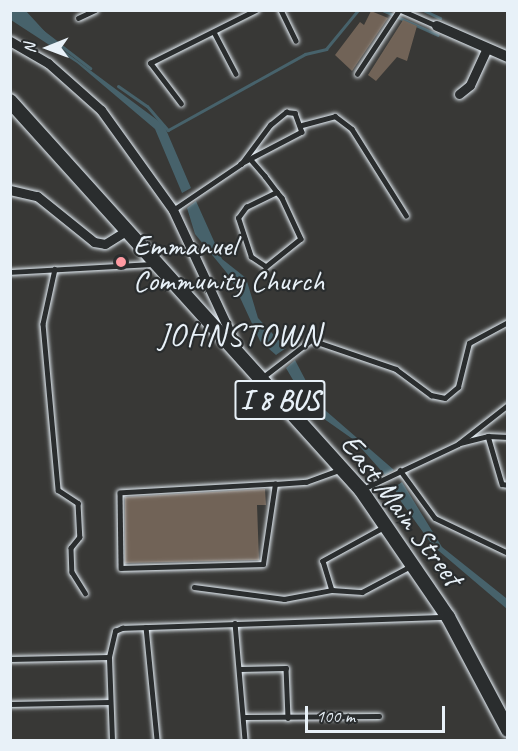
<!DOCTYPE html>
<style>
body{margin:0}
#map{position:relative;width:518px;height:751px;overflow:hidden;background:#383836;font-family:Caveat,sans-serif}
div>[style]{position:absolute}
.water>*{inset:0;background:#47626b}
.stream>*{height:3px;margin:-1.5px;padding:0 1.5px;transform-origin:1.5px;border-radius:1.5px;background:#47626b}
.building>*{inset:0;background:#716357}
.roads{filter:drop-shadow(0 0 2px #e8f1f8) drop-shadow(0 0 2px #e8f1f8)}
.service>*{height:4.5px;margin:-2.25px;padding:0 2.25px;transform-origin:2.25px;border-radius:2.25px;background:#2a2d2e}
.minor>*{height:9px;margin:-4.5px;padding:0 4.5px;transform-origin:4.5px;border-radius:4.5px;background:#2a2d2e}
.tertiary>*{height:10px;margin:-5px;padding:0 5px;transform-origin:5px;border-radius:5px;background:#2a2d2e}
.primary>*{height:14px;margin:-7px;padding:0 7px;transform-origin:7px;border-radius:7px;background:#2a2d2e}
.dots>*{width:16px;height:16px;translate:-50% -50%;box-sizing:border-box;border:3px solid #2a2d2e;border-radius:50%}
span{translate:-50% -50%;white-space:nowrap;text-align:center;line-height:1.15;-webkit-text-stroke:4.5px #2a2d2e;paint-order:stroke}
.shield-label span{padding:2px 4px;background:#2a2d2e;border:2px solid;border-radius:4px;-webkit-text-stroke-width:0}
.shield-label{font-size:28px;color:#e8f1f8;font-weight:700}
.poi-label{font-size:30px;color:#e8f1f8}
.left{translate:0 -50%;text-align:left}
.street-label{font-size:30px;color:#e8f1f8}
.neighbourhood-label{font-size:32px;color:#e8f1f8;letter-spacing:1.5px}
.frame{position:absolute;inset:0;border:12px solid #e8f1f8;pointer-events:none}
.north{position:absolute;left:18px;top:18px;width:60px;height:60px;-webkit-text-stroke:4px #2a2d2e;paint-order:stroke;rotate:269deg;font-size:16px;font-weight:700;line-height:24px;text-align:center;color:#e8f1f8}
.north::after{content:'';display:block;margin:auto;width:21px;height:27px;background:#e8f1f8;clip-path:polygon(50% 0,100% 100%,50% 72%,0 100%)}
.scale{position:absolute;left:305px;top:706px;width:140px;height:27px;box-sizing:border-box;border:3px solid #e8f1f8;border-top:0;padding-left:8px;font-size:18px;line-height:21px;white-space:nowrap;color:#e8f1f8;-webkit-text-stroke:4px #2a2d2e;paint-order:stroke}
</style>
<div id="map">
<div class="water">
<div style="clip-path:polygon(10px 11px,26px 11px,59px 47px,164px 125px,191px 188px,182px 193px,155px 129px,77px 63px,11px 20px)"></div>
<div style="clip-path:polygon(196px 201px,222px 259px,246px 278px,258px 318px,286px 348px,276px 355px,260px 341px,231px 278px,195px 234px,187px 208px)"></div>
<div style="clip-path:polygon(295px 360px,318px 404px,394px 470px,385px 475px,354px 440px,310px 409px,286px 368px)"></div>
<div style="clip-path:polygon(402px 482px,442px 547px,506px 598px,507px 609px,433px 546px,397px 496px,395px 487px)"></div>
</div>
<div class="stream">
<div style="left:382px;top:10px;width:61px;rotate:24.1deg"></div>
<div style="left:423px;top:10px;width:19px;rotate:25deg"></div>
<div style="left:38px;top:28px;width:66px;rotate:37.6deg"></div>
<div style="left:118px;top:86px;width:35px;rotate:35deg"></div>
<div style="left:147px;top:106px;width:32px;rotate:49deg"></div>
<div style="left:168px;top:130px;width:157px;rotate:-29deg"></div>
<div style="left:305px;top:54px;width:22px;rotate:-13deg"></div>
<div style="left:326px;top:49px;width:50px;rotate:-50.6deg"></div>
</div>
<div class="building">
<div style="clip-path:polygon(371px 11px,388px 18px,352px 71px,335px 55px,360px 22px,364px 25px)"></div>
<div style="clip-path:polygon(403px 20px,417px 26px,407px 61px,397px 57px,376px 81px,368px 75px)"></div>
<div style="clip-path:polygon(265px 489px,266px 505px,257px 505px,259px 560px,125px 563px,125px 497px)"></div>
</div>
<div class="roads">
<div class="service">
<div style="left:281px;top:10px;width:34px;rotate:64deg"></div>
<div style="left:401px;top:10px;width:39px;rotate:24deg"></div>
<div style="left:78px;top:18px;width:19px;rotate:-25deg"></div>
<div style="left:214px;top:32px;width:47px;rotate:62.4deg"></div>
<div style="left:357px;top:74px;width:77px;rotate:-56.7deg"></div>
<div style="left:181px;top:104px;width:51px;rotate:-127.1deg"></div>
<div style="left:150px;top:63px;width:119px;rotate:-26.6deg"></div>
<div style="left:302px;top:125px;width:34px;rotate:-15deg"></div>
<div style="left:335px;top:116px;width:21px;rotate:37deg"></div>
<div style="left:352px;top:129px;width:102px;rotate:57.9deg"></div>
<div style="left:252px;top:161px;width:20px;rotate:49deg"></div>
<div style="left:265px;top:176px;width:20px;rotate:53deg"></div>
<div style="left:277px;top:192px;width:8px;rotate:50deg"></div>
<div style="left:282px;top:198px;width:45px;rotate:65.1deg"></div>
<div style="left:301px;top:239px;width:45px;rotate:141.3deg"></div>
<div style="left:266px;top:267px;width:18px;rotate:-146deg"></div>
<div style="left:251px;top:257px;width:41px;rotate:-108.4deg"></div>
<div style="left:238px;top:218px;width:14px;rotate:-54deg"></div>
<div style="left:246px;top:207px;width:34px;rotate:-26deg"></div>
<div style="left:173px;top:210px;width:82px;rotate:-34.1deg"></div>
<div style="left:241px;top:164px;width:49px;rotate:-53.4deg"></div>
<div style="left:270px;top:125px;width:21px;rotate:-39deg"></div>
<div style="left:286px;top:112px;width:9px;rotate:6deg"></div>
<div style="left:295px;top:113px;width:20px;rotate:70deg"></div>
<div style="left:302px;top:132px;width:69px;rotate:152.3deg"></div>
<div style="left:55px;top:269px;width:56px;rotate:102.3deg"></div>
<div style="left:43px;top:324px;width:167px;rotate:84.8deg"></div>
<div style="left:58px;top:490px;width:24px;rotate:33deg"></div>
<div style="left:78px;top:503px;width:34px;rotate:87deg"></div>
<div style="left:80px;top:537px;width:14px;rotate:129deg"></div>
<div style="left:71px;top:548px;width:24px;rotate:88deg"></div>
<div style="left:72px;top:572px;width:25px;rotate:58deg"></div>
<div style="left:10px;top:272px;width:144px;rotate:-3.2deg"></div>
<div style="left:263px;top:377px;width:61px;rotate:-37.6deg"></div>
<div style="left:311px;top:340px;width:90px;rotate:18.8deg"></div>
<div style="left:396px;top:369px;width:44px;rotate:36.6deg"></div>
<div style="left:431px;top:395px;width:14px;rotate:12deg"></div>
<div style="left:445px;top:398px;width:17px;rotate:-40deg"></div>
<div style="left:458px;top:387px;width:45px;rotate:-76deg"></div>
<div style="left:469px;top:343px;width:44px;rotate:-28.3deg"></div>
<div style="left:488px;top:436px;width:20px;rotate:3deg"></div>
<div style="left:460px;top:443px;width:29px;rotate:-14deg"></div>
<div style="left:488px;top:436px;width:50px;rotate:73.7deg"></div>
<div style="left:502px;top:484px;width:6px;rotate:9deg"></div>
<div style="left:400px;top:470px;width:59px;rotate:53.9deg"></div>
<div style="left:435px;top:518px;width:79px;rotate:25.6deg"></div>
<div style="left:275px;top:484px;width:155px;rotate:176.7deg"></div>
<div style="left:120px;top:493px;width:75px;rotate:89.2deg"></div>
<div style="left:121px;top:568px;width:142px;rotate:-1.6deg"></div>
<div style="left:263px;top:564px;width:81px;rotate:-81.5deg"></div>
<div style="left:275px;top:484px;width:31px;rotate:-4deg"></div>
<div style="left:306px;top:482px;width:35px;rotate:-20deg"></div>
<div style="left:363px;top:489px;width:105px;rotate:-25.3deg"></div>
<div style="left:458px;top:444px;width:63px;rotate:-38deg"></div>
<div style="left:385px;top:527px;width:71px;rotate:151.3deg"></div>
<div style="left:323px;top:561px;width:30px;rotate:73deg"></div>
<div style="left:332px;top:590px;width:30px;rotate:4deg"></div>
<div style="left:362px;top:592px;width:55px;rotate:-28deg"></div>
<div style="left:194px;top:587px;width:91px;rotate:7.6deg"></div>
<div style="left:284px;top:599px;width:49px;rotate:-10.6deg"></div>
<div style="left:235px;top:623px;width:117px;rotate:85.1deg"></div>
<div style="left:146px;top:627px;width:114px;rotate:84.4deg"></div>
<div style="left:10px;top:659px;width:99px;rotate:-1.2deg"></div>
<div style="left:240px;top:669px;width:46px;rotate:-1.2deg"></div>
<div style="left:286px;top:668px;width:50px;rotate:87.7deg"></div>
<div style="left:10px;top:704px;width:99px;rotate:-1.2deg"></div>
<div style="left:244px;top:717px;width:135px;rotate:-0.4deg"></div>
<div style="left:112px;top:740px;width:83px;rotate:-92.1deg"></div>
<div style="left:109px;top:657px;width:27px;rotate:-77deg"></div>
<div style="left:115px;top:631px;width:8px;rotate:-23deg"></div>
<div style="left:122px;top:628px;width:323px;rotate:-2deg"></div>
</div>
<div class="minor">
<div style="left:10px;top:41px;width:44px;rotate:30.1deg"></div>
<div style="left:48px;top:63px;width:71px;rotate:41.6deg"></div>
<div style="left:101px;top:110px;width:123px;rotate:54.2deg"></div>
<div style="left:173px;top:210px;width:151px;rotate:65deg"></div>
<div style="left:459px;top:94px;width:14px;rotate:-39deg"></div>
<div style="left:470px;top:85px;width:41px;rotate:-65.3deg"></div>
<div style="left:10px;top:190px;width:28px;rotate:13deg"></div>
<div style="left:37px;top:196px;width:73px;rotate:38.9deg"></div>
<div style="left:94px;top:242px;width:11px;rotate:10deg"></div>
<div style="left:105px;top:244px;width:25px;rotate:-32deg"></div>
</div>
<div class="tertiary">
<div style="left:437px;top:26px;width:77px;rotate:23.6deg"></div>
</div>
<div class="primary">
<div style="left:10px;top:101px;width:524px;rotate:47.94deg"></div>
<div style="left:361px;top:490px;width:154px;rotate:55.6deg"></div>
<div style="left:448px;top:617px;width:128px;rotate:62deg"></div>
</div>
</div>
<div class="dots">
<div style="left:121px;top:262px;background:#ff9aa2"></div>
</div>
<div class="shield-label">
<span style="left:280px;top:400px">I 8 BUS</span>
</div>
<div class="poi-label">
<span class="left" style="left:133px;top:262px">Emmanuel<br>Community Church</span>
</div>
<div class="street-label">
<span style="left:402px;top:510px;rotate:53deg">East Main Street</span>
</div>
<div class="neighbourhood-label">
<span style="left:240px;top:335px">JOHNSTOWN</span>
</div>
<div class="frame"></div>
<div class="north">N</div>
<div class="scale">100 m</div>
</div>
